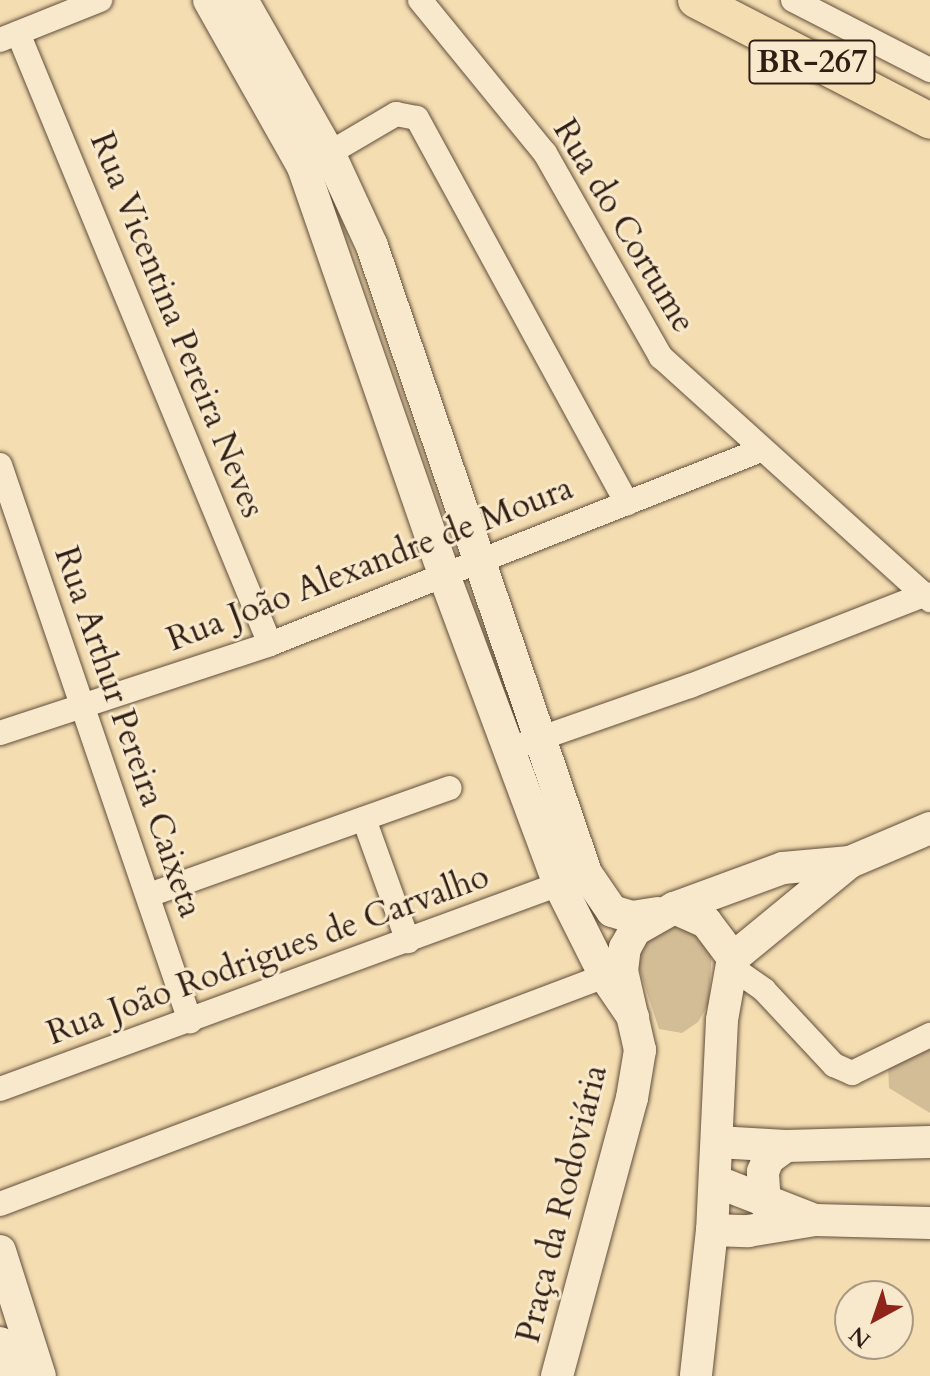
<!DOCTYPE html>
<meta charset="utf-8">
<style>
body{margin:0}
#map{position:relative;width:930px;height:1376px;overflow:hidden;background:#f4ddb1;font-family:Cardo,serif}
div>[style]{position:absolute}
.green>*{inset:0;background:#d3bd96}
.roads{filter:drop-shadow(0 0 2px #614e3b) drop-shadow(0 0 2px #614e3b)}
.street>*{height:24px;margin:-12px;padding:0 12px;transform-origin:12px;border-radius:12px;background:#f8e9cc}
.secondary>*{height:32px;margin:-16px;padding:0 16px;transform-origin:16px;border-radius:16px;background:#f8e9cc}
.primary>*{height:36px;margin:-18px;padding:0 18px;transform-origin:18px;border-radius:18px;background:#f4ddb1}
span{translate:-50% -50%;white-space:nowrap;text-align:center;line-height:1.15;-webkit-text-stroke:6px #f8e9cc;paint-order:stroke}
.shield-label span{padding:2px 6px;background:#f8e9cc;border:2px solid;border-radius:6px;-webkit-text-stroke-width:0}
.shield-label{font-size:32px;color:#301e14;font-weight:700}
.street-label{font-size:34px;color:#301e14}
.north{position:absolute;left:834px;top:1280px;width:80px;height:80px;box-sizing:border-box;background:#f8e9cc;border:2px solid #a89882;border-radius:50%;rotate:220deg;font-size:22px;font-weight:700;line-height:32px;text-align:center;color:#301e14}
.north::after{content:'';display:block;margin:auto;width:28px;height:36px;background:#8f2418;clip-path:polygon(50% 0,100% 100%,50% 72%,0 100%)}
</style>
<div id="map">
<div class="green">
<div style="clip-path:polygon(667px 920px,696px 924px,712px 945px,709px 1003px,698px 1022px,682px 1033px,659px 1029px,635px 956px,644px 934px)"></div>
<div style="clip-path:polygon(930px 1044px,930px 1113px,889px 1088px,888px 1064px)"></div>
</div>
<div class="roads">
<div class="street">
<div style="left:420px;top:0;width:198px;rotate:50.8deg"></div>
<div style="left:545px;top:153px;width:235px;rotate:60.4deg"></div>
<div style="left:661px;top:357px;width:363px;rotate:42.1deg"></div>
<div style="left:793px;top:0;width:154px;rotate:27.1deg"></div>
<div style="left:18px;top:33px;width:661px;rotate:67.59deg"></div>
<div style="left:0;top:40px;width:108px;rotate:-21.8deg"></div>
<div style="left:316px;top:161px;width:93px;rotate:-30.4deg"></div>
<div style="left:396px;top:114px;width:21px;rotate:11deg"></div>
<div style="left:417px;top:118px;width:439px;rotate:61.4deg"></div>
<div style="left:0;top:465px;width:588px;rotate:71.13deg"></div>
<div style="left:0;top:733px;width:284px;rotate:-18.2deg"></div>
<div style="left:270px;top:644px;width:528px;rotate:-21.56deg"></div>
<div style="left:524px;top:744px;width:176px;rotate:-19.3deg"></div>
<div style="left:690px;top:686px;width:253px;rotate:-21.3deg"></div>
<div style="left:364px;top:819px;width:130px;rotate:70.2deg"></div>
<div style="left:149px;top:895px;width:319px;rotate:-19.6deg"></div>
<div style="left:733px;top:968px;width:38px;rotate:35deg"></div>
<div style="left:764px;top:990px;width:103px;rotate:47deg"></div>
<div style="left:834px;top:1065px;width:20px;rotate:24deg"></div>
<div style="left:852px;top:1073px;width:87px;rotate:-26deg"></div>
<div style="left:0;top:1089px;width:610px;rotate:-20.13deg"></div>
<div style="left:0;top:1204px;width:647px;rotate:-20.65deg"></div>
</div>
<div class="secondary">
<div style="left:209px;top:0;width:192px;rotate:60.6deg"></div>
<div style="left:303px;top:167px;width:432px;rotate:70.9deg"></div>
<div style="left:444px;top:575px;width:330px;rotate:69.6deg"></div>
<div style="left:559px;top:884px;width:103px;rotate:63.4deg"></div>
<div style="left:605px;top:976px;width:50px;rotate:55.7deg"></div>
<div style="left:242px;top:0;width:178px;rotate:60.4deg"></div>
<div style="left:330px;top:155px;width:100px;rotate:65.2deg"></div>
<div style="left:372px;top:246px;width:663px;rotate:71.15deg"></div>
<div style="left:586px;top:873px;width:46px;rotate:55.6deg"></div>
<div style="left:612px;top:911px;width:21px;rotate:17deg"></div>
<div style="left:632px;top:917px;width:26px;rotate:-9deg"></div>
<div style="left:674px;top:908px;width:116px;rotate:-20.2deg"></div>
<div style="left:783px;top:868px;width:67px;rotate:-5.1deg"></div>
<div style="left:850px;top:862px;width:87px;rotate:-23deg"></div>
<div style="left:733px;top:958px;width:151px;rotate:-39.4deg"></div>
<div style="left:717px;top:1142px;width:69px;rotate:3.3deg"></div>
<div style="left:786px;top:1146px;width:144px;rotate:-1.6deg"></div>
<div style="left:715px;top:1181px;width:104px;rotate:21.4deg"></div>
<div style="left:765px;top:1203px;width:31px;rotate:-94deg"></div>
<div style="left:763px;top:1172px;width:14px;rotate:-69deg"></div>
<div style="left:768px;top:1159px;width:22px;rotate:-36deg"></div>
<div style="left:712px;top:1230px;width:36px;rotate:2deg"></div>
<div style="left:748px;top:1231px;width:68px;rotate:-9.3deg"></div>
<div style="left:815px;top:1220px;width:115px;rotate:1.5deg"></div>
<div style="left:0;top:1251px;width:131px;rotate:72.3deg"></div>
<div style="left:0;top:1343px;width:35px;rotate:70deg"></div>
<div style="left:557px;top:1376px;width:288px;rotate:-74.9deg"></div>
<div style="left:632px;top:1098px;width:49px;rotate:-80.5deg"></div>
<div style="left:640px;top:1050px;width:81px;rotate:-102.8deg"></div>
<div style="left:622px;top:971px;width:23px;rotate:-83deg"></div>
<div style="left:625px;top:948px;width:21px;rotate:-61deg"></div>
<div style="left:635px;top:930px;width:45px;rotate:-29.4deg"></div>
<div style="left:674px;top:908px;width:35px;rotate:24deg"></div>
<div style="left:706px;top:922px;width:45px;rotate:53.1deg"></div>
<div style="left:733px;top:958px;width:63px;rotate:100.1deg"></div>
<div style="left:722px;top:1020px;width:210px;rotate:92.7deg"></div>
<div style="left:712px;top:1230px;width:147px;rotate:96.3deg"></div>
</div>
<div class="primary">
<div style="left:696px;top:0;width:263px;rotate:27.3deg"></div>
</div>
</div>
<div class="shield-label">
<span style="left:812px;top:62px">BR-267</span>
</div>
<div class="street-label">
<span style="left:624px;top:226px;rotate:59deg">Rua do Cortume</span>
<span style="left:177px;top:325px;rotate:68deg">Rua Vicentina Pereira Neves</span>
<span style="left:370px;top:564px;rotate:-21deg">Rua João Alexandre de Moura</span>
<span style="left:128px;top:732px;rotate:71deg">Rua Arthur Pereira Caixeta</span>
<span style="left:268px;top:955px;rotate:-20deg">Rua João Rodrigues de Carvalho</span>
<span style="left:562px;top:1204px;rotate:-76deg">Praça da Rodoviária</span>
</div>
<div class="north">N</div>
</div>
